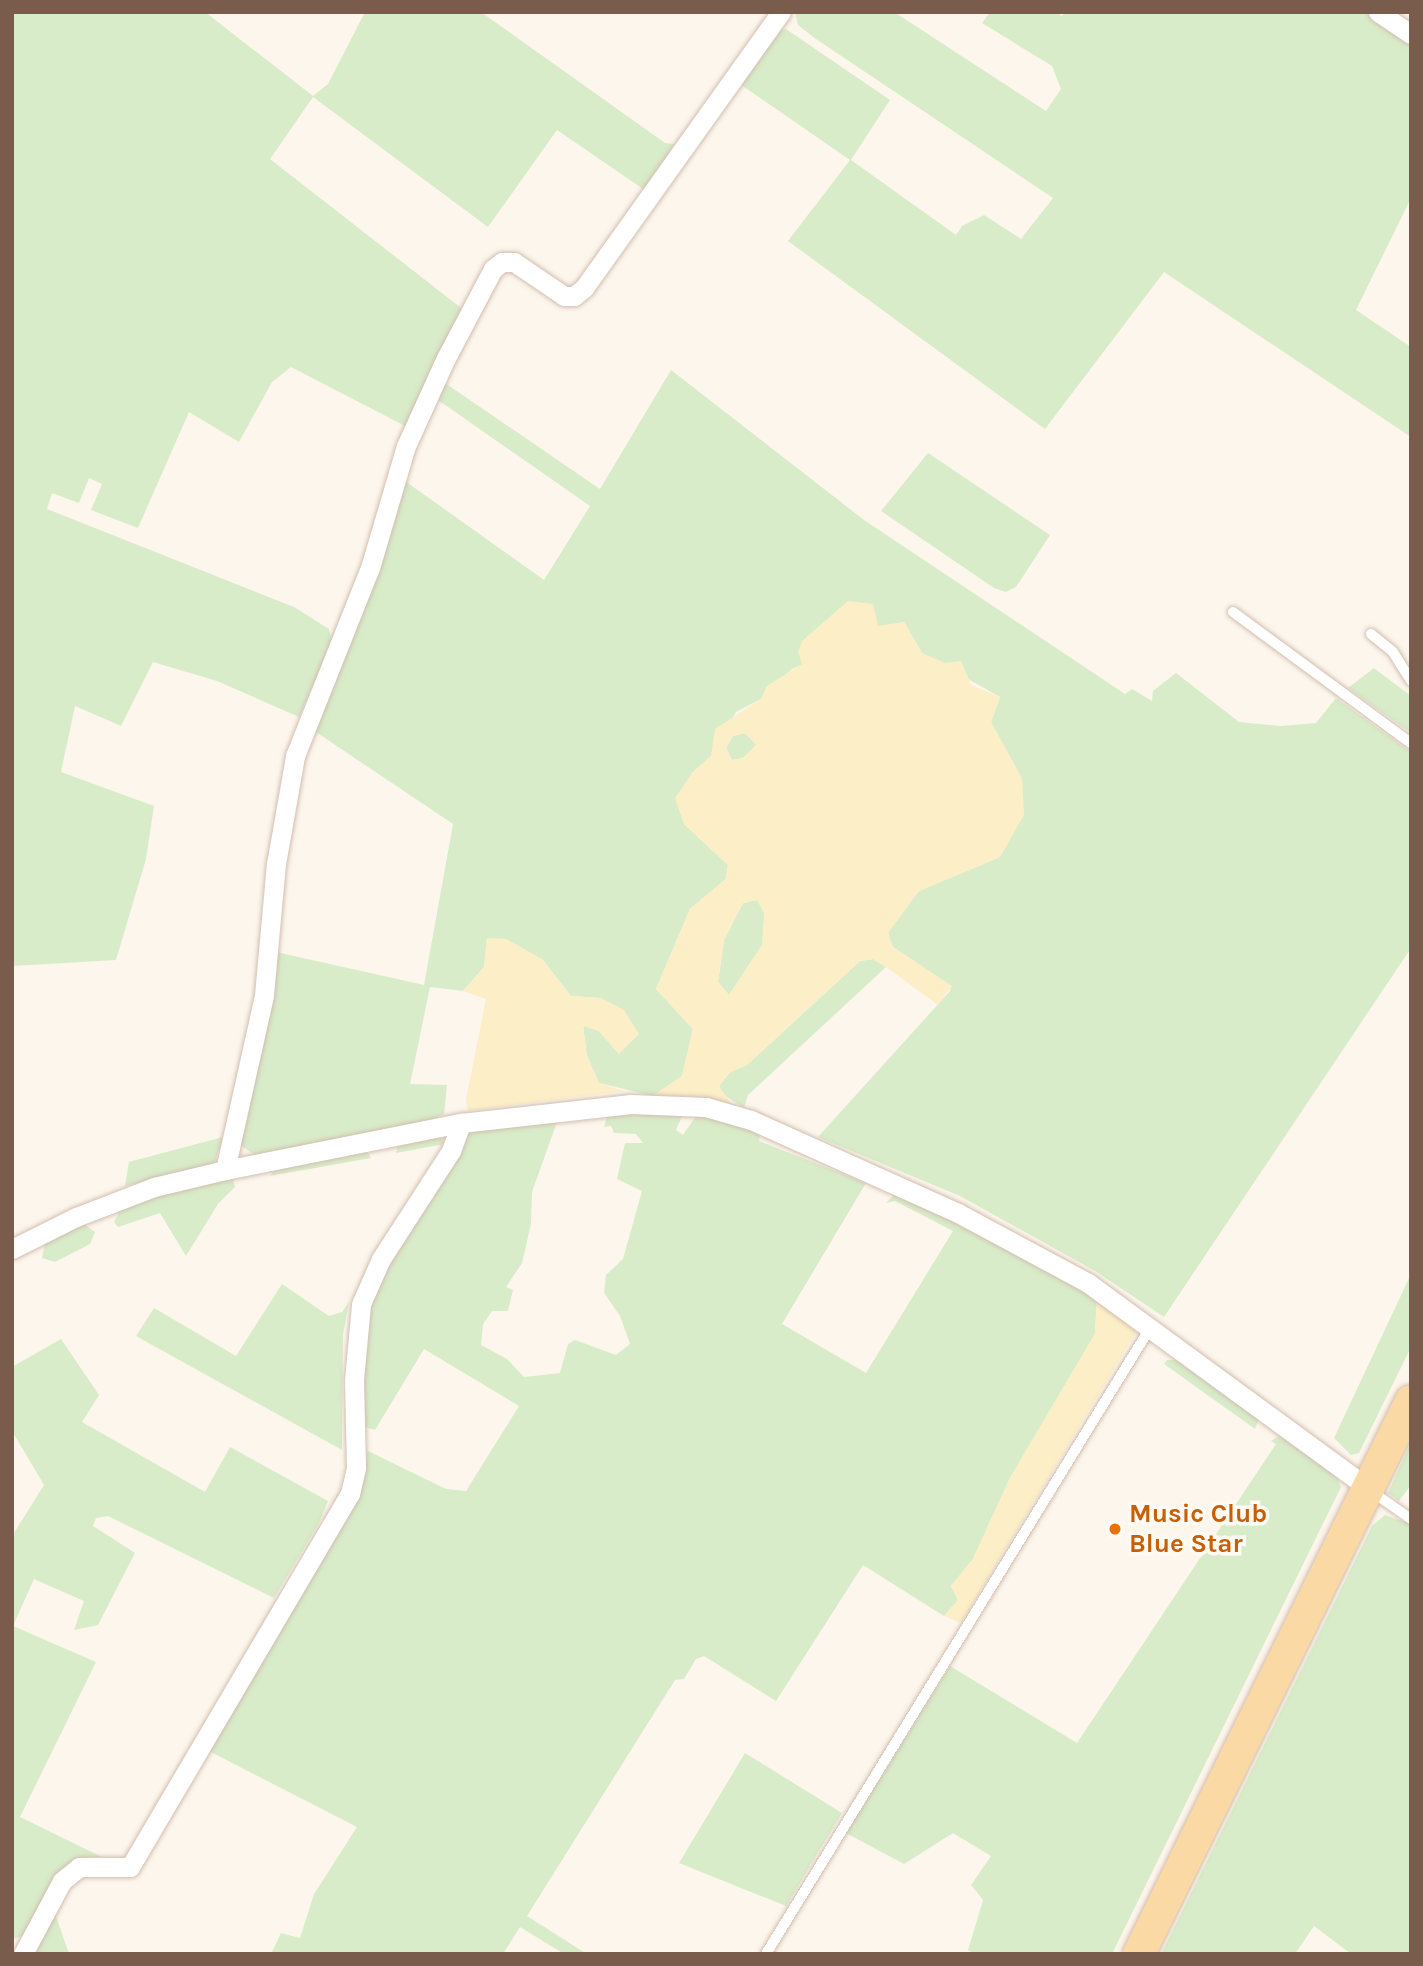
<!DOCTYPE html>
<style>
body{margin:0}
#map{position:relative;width:1423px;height:1966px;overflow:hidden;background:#fdf6ec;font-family:Karla,sans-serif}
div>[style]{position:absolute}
.green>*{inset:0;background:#d8ecc9}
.sand>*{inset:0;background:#fcefc7}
.roads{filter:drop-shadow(0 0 2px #d1beb0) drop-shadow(0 0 2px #d1beb0)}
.lane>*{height:10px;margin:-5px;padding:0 5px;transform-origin:5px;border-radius:5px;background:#fff}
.street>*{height:19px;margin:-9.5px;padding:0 9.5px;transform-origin:9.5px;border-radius:9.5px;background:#fff}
.primary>*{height:32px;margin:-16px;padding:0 16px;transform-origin:16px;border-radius:16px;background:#fbd9a5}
.dots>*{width:19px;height:19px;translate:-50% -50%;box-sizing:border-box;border:4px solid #fffaf3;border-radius:50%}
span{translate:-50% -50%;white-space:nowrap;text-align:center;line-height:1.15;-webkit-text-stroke:7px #fffaf3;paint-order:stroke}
.food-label{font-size:26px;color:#c56008;font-weight:700}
.left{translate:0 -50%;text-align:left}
.frame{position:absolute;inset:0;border:14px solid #7a5c4d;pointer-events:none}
</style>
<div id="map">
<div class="green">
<div style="clip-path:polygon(12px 12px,205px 12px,313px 96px,328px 84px,365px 12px,481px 12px,665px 143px,674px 144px,646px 191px,557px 130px,488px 227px,313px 97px,270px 159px,465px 311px,407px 427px,291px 367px,272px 382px,239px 442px,189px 412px,138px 528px,91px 510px,102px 484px,89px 478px,79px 503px,52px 493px,47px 509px,294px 607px,329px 629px,332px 643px,299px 717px,217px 681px,153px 662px,121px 726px,75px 706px,61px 772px,154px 806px,146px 859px,116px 960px,12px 966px)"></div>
<div style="clip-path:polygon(795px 12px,894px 12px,1046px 111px,1061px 89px,1052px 66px,982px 23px,990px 12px,1055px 12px,1062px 16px,1065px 12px,1368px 12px,1411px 40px,1411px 198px,1356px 310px,1411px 347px,1411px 437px,1164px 272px,1045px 429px,788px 241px,850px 160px,737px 82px,778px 31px,786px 29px,890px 100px,851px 160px,956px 235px,962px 226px,984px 215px,1021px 239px,1053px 198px,816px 39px,798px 25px)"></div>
<div style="clip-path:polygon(671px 370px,864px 520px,1125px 694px,1132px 689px,1152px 701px,1153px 691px,1176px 673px,1239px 722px,1281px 726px,1316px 723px,1336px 698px,1411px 752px,1411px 948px,1164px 1317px,1095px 1271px,960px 1196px,818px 1137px,950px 991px,951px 986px,893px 947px,888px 933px,900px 911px,919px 891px,1000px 857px,1001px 744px,991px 722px,1000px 697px,922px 653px,904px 622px,792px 669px,761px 699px,736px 712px,711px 756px,692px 773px,684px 824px,728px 865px,726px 879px,690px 909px,656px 989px,693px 1029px,682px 1076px,653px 1096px,599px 1083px,587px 1056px,583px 1025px,599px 1031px,619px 1054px,601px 998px,571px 996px,542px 959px,487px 939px,484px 967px,463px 991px,430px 987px,410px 1084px,447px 1085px,444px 1114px,431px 1120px,255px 1155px,240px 1145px,239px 1129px,276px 952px,424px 985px,453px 824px,310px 728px,405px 481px,544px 580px,590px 506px,438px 400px,445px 383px,600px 489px)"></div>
<div style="clip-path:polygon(928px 453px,1050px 535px,1016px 587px,1006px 592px,994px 588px,881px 511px)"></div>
<div style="clip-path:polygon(1374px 668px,1411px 696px,1411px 733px,1348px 688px)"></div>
<div style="clip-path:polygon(745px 733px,757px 745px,743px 758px,732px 760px,726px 748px,733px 736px)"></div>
<div style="clip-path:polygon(757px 900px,765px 913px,762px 945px,729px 995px,718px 982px,724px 940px,743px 903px)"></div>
<div style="clip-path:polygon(873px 959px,886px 967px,748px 1095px,744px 1108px,721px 1093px,719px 1086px,730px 1072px,747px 1065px,860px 961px)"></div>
<div style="clip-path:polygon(618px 1114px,682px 1116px,676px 1130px,683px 1135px,696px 1116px,731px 1122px,760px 1133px,759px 1141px,866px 1183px,782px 1324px,866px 1373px,953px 1231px,895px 1201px,886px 1203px,896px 1193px,1097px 1296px,1095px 1334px,1010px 1478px,973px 1559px,951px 1586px,958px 1600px,944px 1616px,863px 1565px,776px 1701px,704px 1656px,696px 1659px,684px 1679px,675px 1680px,527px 1916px,587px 1954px,564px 1954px,520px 1927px,503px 1954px,271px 1954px,281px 1933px,300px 1938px,314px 1894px,357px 1827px,207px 1750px,356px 1502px,368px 1451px,446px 1489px,466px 1491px,519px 1406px,424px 1349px,375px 1430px,368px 1428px,364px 1425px,361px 1386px,369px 1296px,465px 1137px,471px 1131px,557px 1122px,532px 1192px,531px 1224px,522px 1263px,506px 1287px,513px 1290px,508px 1311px,492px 1311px,483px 1324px,481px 1345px,507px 1359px,524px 1377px,560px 1373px,568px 1344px,575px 1340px,616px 1355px,630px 1344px,620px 1316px,604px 1293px,606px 1275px,623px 1259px,642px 1191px,617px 1179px,625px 1143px,643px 1143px,636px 1134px,614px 1133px,611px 1126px,604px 1127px,607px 1117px)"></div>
<div style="clip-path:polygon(223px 1137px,214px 1164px,125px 1186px,129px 1162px)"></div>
<div style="clip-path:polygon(441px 1137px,445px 1144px,396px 1153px,398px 1143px)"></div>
<div style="clip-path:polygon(367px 1151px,371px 1158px,270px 1176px,275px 1170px)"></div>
<div style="clip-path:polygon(233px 1179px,235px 1187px,218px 1204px,186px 1256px,160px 1213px,118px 1227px,114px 1222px,121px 1209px,182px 1187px)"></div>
<div style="clip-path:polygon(84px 1224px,95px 1232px,90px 1244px,55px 1262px,42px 1258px,45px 1243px)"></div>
<div style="clip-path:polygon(1411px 1274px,1411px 1347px,1359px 1453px,1351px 1455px,1334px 1438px)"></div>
<div style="clip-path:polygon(282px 1284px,329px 1316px,342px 1312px,349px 1302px,343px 1334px,342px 1450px,136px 1336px,154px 1308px,236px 1356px)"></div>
<div style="clip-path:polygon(61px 1339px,99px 1395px,82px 1422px,205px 1492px,230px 1447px,328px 1501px,319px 1523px,274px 1598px,108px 1516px,96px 1518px,93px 1526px,135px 1553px,98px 1625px,74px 1630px,84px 1601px,34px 1579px,13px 1626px,96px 1662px,20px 1817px,102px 1857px,82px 1857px,69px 1864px,27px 1935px,13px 1939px,12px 1536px,44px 1485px,12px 1431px,12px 1367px)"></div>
<div style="clip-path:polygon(1167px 1360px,1176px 1360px,1259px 1419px,1255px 1429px,1164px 1364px)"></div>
<div style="clip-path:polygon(1279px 1436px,1333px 1469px,1341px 1487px,1112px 1954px,974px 1954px,968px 1950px,983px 1900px,971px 1885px,991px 1856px,953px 1833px,904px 1864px,846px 1833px,950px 1666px,1077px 1743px,1276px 1444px,1271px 1441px)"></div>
<div style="clip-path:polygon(1411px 1442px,1411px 1485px,1399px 1501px,1388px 1493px)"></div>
<div style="clip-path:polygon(1385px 1515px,1411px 1524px,1411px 1954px,1351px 1954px,1314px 1926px,1295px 1954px,1161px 1954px,1372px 1526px)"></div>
<div style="clip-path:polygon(745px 1753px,842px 1813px,786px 1906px,679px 1863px)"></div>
<div style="clip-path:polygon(55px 1913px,69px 1954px,32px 1954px)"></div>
</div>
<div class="sand">
<div style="clip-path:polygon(evenodd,848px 601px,873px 604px,878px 626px,904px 622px,922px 653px,945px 663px,961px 661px,971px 685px,1000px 697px,991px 722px,1022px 778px,1024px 815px,1000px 857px,919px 891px,888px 933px,893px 947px,952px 986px,938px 1005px,886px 967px,873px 959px,860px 961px,747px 1065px,730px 1072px,719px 1086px,732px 1105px,695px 1097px,653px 1096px,682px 1076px,693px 1029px,656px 989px,690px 909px,726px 879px,728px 865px,684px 824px,675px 798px,692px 773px,711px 756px,715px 729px,761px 699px,767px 686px,802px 664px,798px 652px,802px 641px,848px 601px,745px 733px,756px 745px,743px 758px,732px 760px,726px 748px,733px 736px,745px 733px,848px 601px,757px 900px,764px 913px,762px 945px,729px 995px,718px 982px,724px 940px,743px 903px,757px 900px)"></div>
<div style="clip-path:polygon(487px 938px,506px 939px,542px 959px,571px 996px,601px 998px,624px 1010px,639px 1034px,619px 1054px,599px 1031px,583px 1026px,587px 1056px,599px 1083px,624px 1091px,468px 1111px,466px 1099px,486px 999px,463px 991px,484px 967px)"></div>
<div style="clip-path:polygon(1097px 1296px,1138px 1329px,961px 1623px,944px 1616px,958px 1600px,951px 1586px,973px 1559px,1010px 1478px,1095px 1334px)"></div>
</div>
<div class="roads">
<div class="lane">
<div style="left:1233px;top:612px;width:221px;rotate:36.4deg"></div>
<div style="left:1371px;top:634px;width:28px;rotate:39deg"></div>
<div style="left:1393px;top:652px;width:34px;rotate:58deg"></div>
<div style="left:1371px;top:1491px;width:49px;rotate:35deg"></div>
<div style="left:766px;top:1954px;width:734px;rotate:-58.47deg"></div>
</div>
<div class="street">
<div style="left:1378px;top:12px;width:40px;rotate:34deg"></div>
<div style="left:225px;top:1170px;width:179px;rotate:-77.4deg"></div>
<div style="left:264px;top:995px;width:132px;rotate:-84.8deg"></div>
<div style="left:276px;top:864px;width:110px;rotate:-80deg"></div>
<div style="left:295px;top:756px;width:202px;rotate:-68.3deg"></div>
<div style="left:370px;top:568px;width:127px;rotate:-73.6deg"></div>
<div style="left:406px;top:446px;width:97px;rotate:-65.6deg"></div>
<div style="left:446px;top:358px;width:101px;rotate:-62.2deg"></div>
<div style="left:493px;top:269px;width:11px;rotate:-38deg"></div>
<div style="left:502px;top:262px;width:12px"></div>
<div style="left:514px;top:262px;width:60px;rotate:34.2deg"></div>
<div style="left:564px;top:296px;width:10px"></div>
<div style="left:574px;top:296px;width:13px;rotate:-39deg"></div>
<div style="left:584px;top:288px;width:339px;rotate:-54.5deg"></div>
<div style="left:12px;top:1249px;width:72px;rotate:-26.6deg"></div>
<div style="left:76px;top:1217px;width:84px;rotate:-21deg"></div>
<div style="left:154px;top:1187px;width:73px;rotate:-13.5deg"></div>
<div style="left:225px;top:1170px;width:241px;rotate:-11.3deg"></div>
<div style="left:461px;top:1123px;width:171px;rotate:-6.4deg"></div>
<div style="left:631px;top:1104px;width:75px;rotate:2.3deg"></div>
<div style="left:706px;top:1107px;width:47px;rotate:16.1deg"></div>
<div style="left:751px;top:1120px;width:227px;rotate:24.2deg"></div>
<div style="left:958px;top:1213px;width:148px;rotate:28.3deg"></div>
<div style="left:1088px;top:1283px;width:347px;rotate:36.2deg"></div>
<div style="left:23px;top:1954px;width:83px;rotate:-61.9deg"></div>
<div style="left:62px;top:1881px;width:22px;rotate:-39deg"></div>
<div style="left:79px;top:1867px;width:51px"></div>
<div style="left:130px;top:1867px;width:433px;rotate:-59.5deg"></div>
<div style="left:350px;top:1494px;width:27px;rotate:-77deg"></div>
<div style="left:356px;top:1468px;width:88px;rotate:-91.3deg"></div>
<div style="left:354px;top:1380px;width:76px;rotate:-84.7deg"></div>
<div style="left:361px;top:1304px;width:49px;rotate:-66deg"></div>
<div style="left:381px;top:1259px;width:129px;rotate:-57.1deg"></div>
<div style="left:451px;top:1151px;width:30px;rotate:-70deg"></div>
</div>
<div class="primary">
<div style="left:1139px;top:1954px;width:616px;rotate:-63.81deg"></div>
</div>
</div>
<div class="dots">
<div style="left:1115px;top:1529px;background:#e8710a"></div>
</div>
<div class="food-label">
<span class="left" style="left:1129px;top:1529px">Music Club<br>Blue Star</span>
</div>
<div class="frame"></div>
</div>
